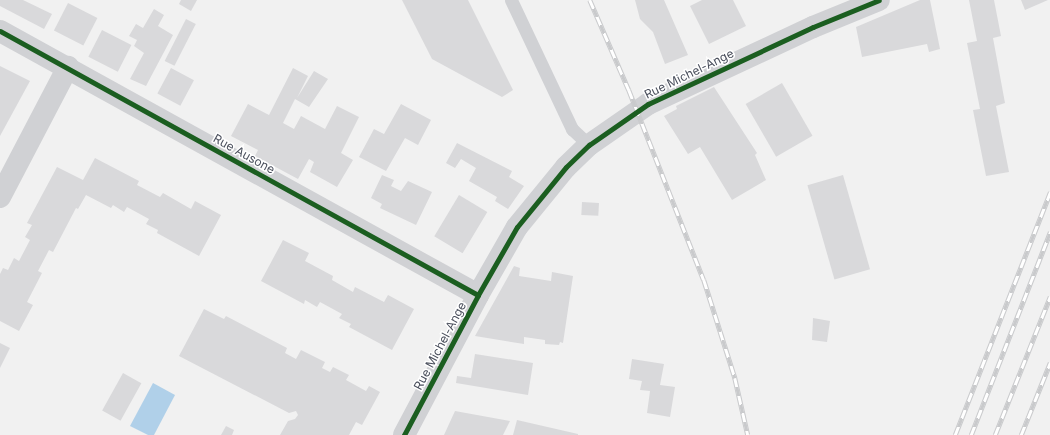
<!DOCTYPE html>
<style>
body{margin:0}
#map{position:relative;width:1050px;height:435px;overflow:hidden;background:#f1f1f1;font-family:Inter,sans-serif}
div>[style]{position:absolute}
.water>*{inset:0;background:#b0d0e9}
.building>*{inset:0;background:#d9d9db;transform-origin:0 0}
.lane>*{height:13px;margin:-6.5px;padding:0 6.5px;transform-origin:6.5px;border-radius:6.5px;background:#d0d1d4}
.street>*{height:22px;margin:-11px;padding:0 11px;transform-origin:11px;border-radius:11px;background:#d0d1d4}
.rail>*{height:4.5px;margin-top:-2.25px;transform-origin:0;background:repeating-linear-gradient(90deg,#fff 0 9px,#c9cacc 0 18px);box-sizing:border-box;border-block:1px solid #c9cacc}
.cycleway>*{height:5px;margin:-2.5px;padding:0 2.5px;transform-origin:2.5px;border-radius:2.5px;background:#1b5e20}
span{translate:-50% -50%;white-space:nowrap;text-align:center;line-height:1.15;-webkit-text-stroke:3px #fff;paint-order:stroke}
.street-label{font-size:12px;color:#4a4f5c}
</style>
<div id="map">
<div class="water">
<div style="clip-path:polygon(153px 383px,175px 395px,154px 435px,148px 435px,130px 426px)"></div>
</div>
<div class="building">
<div style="clip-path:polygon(0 0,23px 0,52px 14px,44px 29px,0 6px)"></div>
<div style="clip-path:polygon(181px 0,197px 0,191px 11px,179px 4px)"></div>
<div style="clip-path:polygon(402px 0,468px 0,513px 90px,502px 97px,432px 59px)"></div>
<div style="clip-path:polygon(635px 0,664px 0,688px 55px,665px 64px,653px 32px,640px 19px)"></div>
<div style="clip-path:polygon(702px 0,733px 0,746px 26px,709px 44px,690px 6px)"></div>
<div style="clip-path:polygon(920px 0,930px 0,940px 49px,929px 52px,927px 44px,862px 57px,856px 27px)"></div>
<div style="clip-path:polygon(969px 0,994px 0,1001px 36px,993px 38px,1005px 103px,996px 106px,1009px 172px,986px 176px,973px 110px,980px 109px,967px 43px,977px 41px)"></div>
<div style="clip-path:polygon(1021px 0,1048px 0,1025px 10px)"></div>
<div style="left:68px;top:3px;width:33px;height:31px;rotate:27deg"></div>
<div style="clip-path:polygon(154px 9px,164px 15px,158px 26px,173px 35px,146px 86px,130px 79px,144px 53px,134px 46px,137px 40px,129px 36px,136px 24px,143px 28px)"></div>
<div style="left:186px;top:19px;width:11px;height:47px;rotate:27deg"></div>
<div style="left:102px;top:30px;width:33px;height:30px;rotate:27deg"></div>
<div style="clip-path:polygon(0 66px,30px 81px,0 136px)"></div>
<div style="left:171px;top:68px;width:26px;height:29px;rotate:28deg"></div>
<div style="clip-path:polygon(293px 68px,308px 76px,297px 98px,314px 71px,328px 79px,309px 107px,295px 99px,283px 123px,294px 129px,301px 116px,325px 129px,337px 106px,359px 117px,341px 153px,353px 160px,337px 187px,310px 172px,314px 162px,309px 159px,298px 179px,255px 156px,258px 150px,231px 136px,248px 104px,269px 115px)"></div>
<div style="left:782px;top:83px;width:61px;height:42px;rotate:60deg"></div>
<div style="clip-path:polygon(714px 87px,757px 153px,755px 155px,766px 180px,732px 200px,700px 147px,688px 154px,664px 116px,677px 109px,676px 106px)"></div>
<div style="clip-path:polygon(401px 104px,431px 120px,418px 145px,405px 138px,386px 171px,359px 157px,374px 129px,384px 134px)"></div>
<div style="clip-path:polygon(457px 143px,512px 171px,509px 177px,524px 186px,508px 209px,495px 201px,497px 197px,469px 181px,476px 168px,461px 159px,455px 168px,446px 163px)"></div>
<div style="clip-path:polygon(95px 158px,139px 181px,137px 185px,160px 197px,163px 193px,191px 209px,195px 201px,221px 215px,199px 256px,157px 233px,158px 230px,146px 224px,149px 219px,127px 207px,124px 212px,113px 205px,111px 208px,86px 195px,78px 209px,76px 208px,53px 252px,49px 250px,38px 271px,42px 273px,27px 302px,33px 305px,19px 331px,0 321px,0 274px,3px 268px,8px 270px,14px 258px,19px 261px,30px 240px,25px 237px,32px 225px,27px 223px,57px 167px,83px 180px)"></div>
<div style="clip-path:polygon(382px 175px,394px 180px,391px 186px,401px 191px,408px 181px,432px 192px,416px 225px,380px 208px,382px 204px,371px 198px)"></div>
<div style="left:843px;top:175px;width:98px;height:37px;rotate:74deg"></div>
<div style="left:459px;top:195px;width:33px;height:48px;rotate:31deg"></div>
<div style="left:582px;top:202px;width:17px;height:13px;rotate:3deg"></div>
<div style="clip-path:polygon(283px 240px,309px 253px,305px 261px,333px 276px,332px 280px,353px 292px,355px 287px,384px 302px,388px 295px,414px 309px,392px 350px,349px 327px,351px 324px,339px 318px,342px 314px,320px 302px,317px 307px,305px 300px,304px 304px,261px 281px)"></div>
<div style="clip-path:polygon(514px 266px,520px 268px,519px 276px,551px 281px,552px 272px,573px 276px,563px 343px,560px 342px,559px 345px,545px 344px,545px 340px,524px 337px,524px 344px,475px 336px)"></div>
<div style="clip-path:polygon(204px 309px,224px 319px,226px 316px,287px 348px,285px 353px,296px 359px,301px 350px,325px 362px,322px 368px,330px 372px,333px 367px,349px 375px,346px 380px,366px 391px,369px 386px,380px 392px,362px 425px,356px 422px,349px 435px,280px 435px,288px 421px,295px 419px,298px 415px,296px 411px,289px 413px,179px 356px)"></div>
<div style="clip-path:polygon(813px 318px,830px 321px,827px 342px,812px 340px)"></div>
<div style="clip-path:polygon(0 343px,10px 348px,0 368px)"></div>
<div style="clip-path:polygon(475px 354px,533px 363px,528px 395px,456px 383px,457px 376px,471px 378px)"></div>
<div style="clip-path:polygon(632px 359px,664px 364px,660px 385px,675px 387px,670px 417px,647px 413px,650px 391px,640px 390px,642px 381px,629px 379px)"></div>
<div style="left:123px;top:373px;width:21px;height:43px;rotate:29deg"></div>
<div style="clip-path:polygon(455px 411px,510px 421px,503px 435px,444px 435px)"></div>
<div style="clip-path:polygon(517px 420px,578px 434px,578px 435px,513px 435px)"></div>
<div style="clip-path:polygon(226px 426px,234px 430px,232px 435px,221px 435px)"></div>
</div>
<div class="lane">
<div style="left:511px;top:0;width:143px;rotate:64.7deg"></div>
<div style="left:572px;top:129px;width:23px;rotate:43deg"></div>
</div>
<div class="street">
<div style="left:0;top:31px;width:546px;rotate:28.91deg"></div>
<div style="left:0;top:197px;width:147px;rotate:-62.4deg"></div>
<div style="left:404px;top:435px;width:158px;rotate:-62.1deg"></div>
<div style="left:478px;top:295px;width:78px;rotate:-60.2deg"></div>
<div style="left:517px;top:227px;width:77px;rotate:-50.8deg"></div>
<div style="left:566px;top:167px;width:32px;rotate:-44deg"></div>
<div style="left:589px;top:145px;width:72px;rotate:-34.8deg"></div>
<div style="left:648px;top:104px;width:182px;rotate:-25deg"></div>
<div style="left:813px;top:27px;width:71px;rotate:-22.2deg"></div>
</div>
<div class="rail">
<div style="left:590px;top:0;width:98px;rotate:66.6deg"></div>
<div style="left:629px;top:90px;width:204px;rotate:68.5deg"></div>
<div style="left:704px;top:280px;width:103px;rotate:72.4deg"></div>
<div style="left:735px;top:378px;width:58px;rotate:77.2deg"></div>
<div style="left:955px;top:435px;width:261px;rotate:-68.6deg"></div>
<div style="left:971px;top:435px;width:218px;rotate:-68.7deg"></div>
<div style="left:995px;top:435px;width:149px;rotate:-68.3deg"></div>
<div style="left:1021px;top:435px;width:78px;rotate:-68.1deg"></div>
</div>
<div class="cycleway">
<div style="left:0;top:31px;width:546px;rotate:28.91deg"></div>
<div style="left:404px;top:435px;width:158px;rotate:-62.1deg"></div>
<div style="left:478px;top:295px;width:78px;rotate:-60.2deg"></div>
<div style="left:517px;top:227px;width:77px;rotate:-50.8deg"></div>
<div style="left:566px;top:167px;width:32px;rotate:-44deg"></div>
<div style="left:589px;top:145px;width:72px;rotate:-34.8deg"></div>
<div style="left:648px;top:104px;width:182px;rotate:-25deg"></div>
<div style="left:813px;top:27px;width:71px;rotate:-22.2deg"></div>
</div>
<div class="street-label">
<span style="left:689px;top:74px;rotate:-26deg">Rue Michel-Ange</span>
<span style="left:244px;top:154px;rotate:29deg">Rue Ausone</span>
<span style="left:440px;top:346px;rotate:-62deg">Rue Michel-Ange</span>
</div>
</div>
